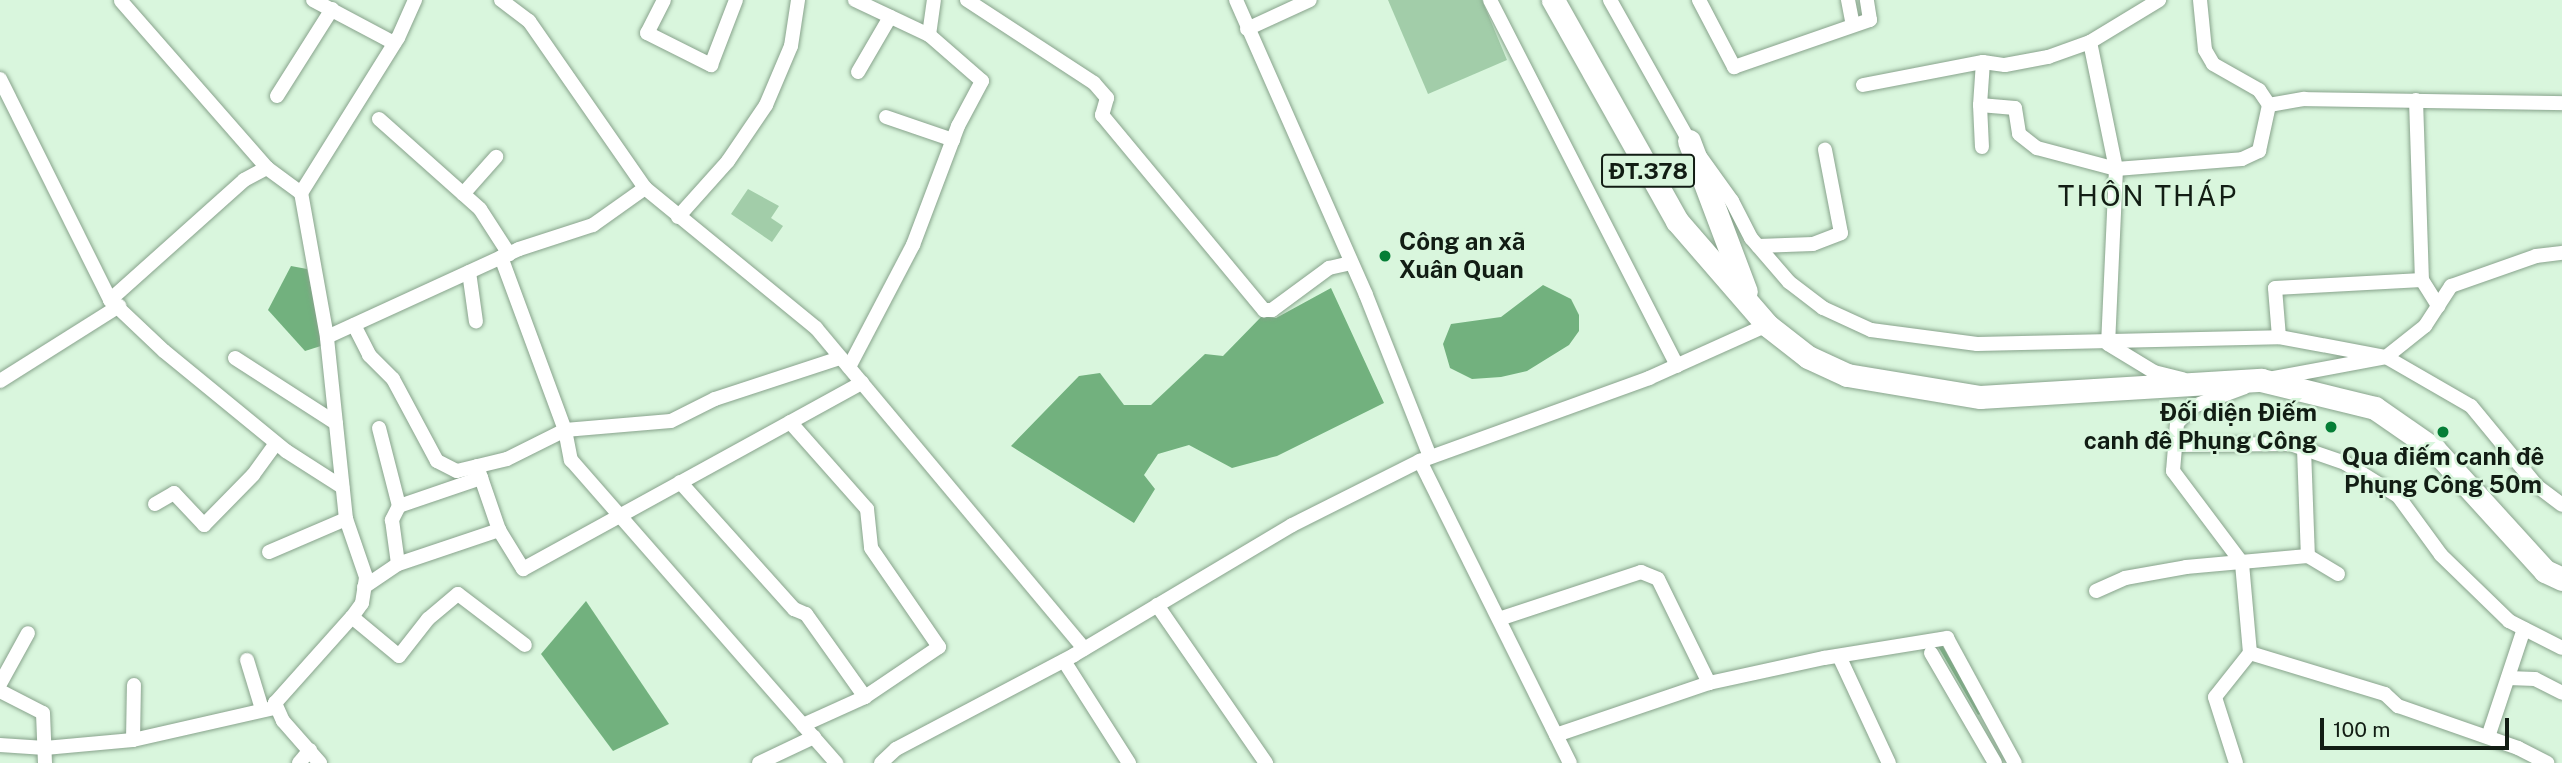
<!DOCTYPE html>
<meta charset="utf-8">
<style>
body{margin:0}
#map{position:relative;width:2562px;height:763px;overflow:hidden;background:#d9f6dd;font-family:"Public Sans",sans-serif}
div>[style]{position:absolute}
.green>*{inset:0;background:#a2cda9}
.water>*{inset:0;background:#72b17e}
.stream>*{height:3.5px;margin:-1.75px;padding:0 1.75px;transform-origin:1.75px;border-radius:1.75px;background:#72b17e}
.roads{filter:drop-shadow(0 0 2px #88a38c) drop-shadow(0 0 2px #88a38c)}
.minor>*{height:14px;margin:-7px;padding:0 7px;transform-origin:7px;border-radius:7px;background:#fff}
.primary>*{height:23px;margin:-11.5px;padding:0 11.5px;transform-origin:11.5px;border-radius:11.5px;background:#fff}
.dots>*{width:19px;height:19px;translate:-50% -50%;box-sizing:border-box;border:4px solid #d9f6dd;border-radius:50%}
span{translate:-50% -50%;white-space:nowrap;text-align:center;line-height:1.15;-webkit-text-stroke:5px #d9f6dd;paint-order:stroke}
.shield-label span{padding:2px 5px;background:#d9f6dd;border:2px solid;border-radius:5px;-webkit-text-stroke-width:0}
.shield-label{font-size:23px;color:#121d14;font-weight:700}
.poi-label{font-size:24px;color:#121d14;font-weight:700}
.left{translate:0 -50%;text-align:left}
.right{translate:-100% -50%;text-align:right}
.quarter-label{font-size:28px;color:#121d14;letter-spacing:2px}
.scale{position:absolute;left:2320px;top:718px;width:189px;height:32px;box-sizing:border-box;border:4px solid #121d14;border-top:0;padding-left:9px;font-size:21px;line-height:24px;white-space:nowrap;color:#121d14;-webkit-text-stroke:5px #d9f6dd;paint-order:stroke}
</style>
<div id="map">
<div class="green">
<div style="clip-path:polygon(1388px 0,1482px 0,1507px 60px,1428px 94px)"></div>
<div style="clip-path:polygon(748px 189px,779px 206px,771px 218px,783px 226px,772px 242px,731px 214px)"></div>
</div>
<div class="water">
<div style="clip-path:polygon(291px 266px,307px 269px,324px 345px,305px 351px,268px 310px)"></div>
<div style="clip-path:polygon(1543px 285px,1571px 299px,1579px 315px,1579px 331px,1569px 345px,1527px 371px,1501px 377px,1472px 379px,1450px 368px,1443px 344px,1451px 324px,1501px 317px)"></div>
<div style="clip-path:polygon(1331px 288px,1384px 403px,1277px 456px,1232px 468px,1189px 445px,1158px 454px,1144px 475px,1155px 489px,1134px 523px,1011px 446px,1079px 376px,1100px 373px,1124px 405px,1151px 405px,1205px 354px,1223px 356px,1262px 316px,1276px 318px)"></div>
<div style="clip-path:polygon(586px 601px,669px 724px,613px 751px,541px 654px)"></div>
</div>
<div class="stream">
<div style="left:1940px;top:645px;width:78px;rotate:59.8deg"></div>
</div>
<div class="roads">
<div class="minor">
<div style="left:313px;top:0;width:92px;rotate:28deg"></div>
<div style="left:501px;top:0;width:35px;rotate:37deg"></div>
<div style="left:529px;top:21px;width:203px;rotate:55.2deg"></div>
<div style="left:645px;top:188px;width:221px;rotate:39.3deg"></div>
<div style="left:816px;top:328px;width:418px;rotate:50.1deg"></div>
<div style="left:664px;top:0;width:37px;rotate:117deg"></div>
<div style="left:647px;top:33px;width:72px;rotate:26.6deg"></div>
<div style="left:711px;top:65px;width:70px;rotate:-69deg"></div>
<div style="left:967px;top:0;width:152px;rotate:33.2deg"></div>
<div style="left:1094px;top:83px;width:20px;rotate:49deg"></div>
<div style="left:1107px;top:98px;width:18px;rotate:106deg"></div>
<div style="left:1102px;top:115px;width:254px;rotate:50.3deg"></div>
<div style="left:1264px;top:310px;width:8px"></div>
<div style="left:1272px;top:310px;width:71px;rotate:-36.4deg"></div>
<div style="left:1329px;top:268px;width:23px;rotate:-13deg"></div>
<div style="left:1236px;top:0;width:322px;rotate:66.2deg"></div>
<div style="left:1366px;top:295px;width:174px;rotate:68.4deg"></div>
<div style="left:1490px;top:0;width:411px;rotate:62.9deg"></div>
<div style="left:1610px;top:0;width:162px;rotate:60.7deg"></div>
<div style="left:1689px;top:141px;width:74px;rotate:54.4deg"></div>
<div style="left:1732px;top:201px;width:42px;rotate:62.8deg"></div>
<div style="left:1751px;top:238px;width:58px;rotate:49.2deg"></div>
<div style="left:1789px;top:282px;width:43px;rotate:37.4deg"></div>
<div style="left:1823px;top:308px;width:53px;rotate:24.6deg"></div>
<div style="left:1871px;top:330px;width:107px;rotate:7.5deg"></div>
<div style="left:1977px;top:344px;width:302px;rotate:-1.3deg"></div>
<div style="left:2279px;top:337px;width:109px;rotate:10.6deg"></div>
<div style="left:2386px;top:357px;width:98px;rotate:30deg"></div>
<div style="left:2471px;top:406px;width:104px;rotate:50.5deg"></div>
<div style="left:2537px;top:486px;width:31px;rotate:37deg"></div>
<div style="left:1699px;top:0;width:76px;rotate:62.4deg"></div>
<div style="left:1734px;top:67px;width:144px;rotate:-19.1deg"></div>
<div style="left:1870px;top:20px;width:20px;rotate:-99deg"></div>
<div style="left:1848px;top:0;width:25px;rotate:79deg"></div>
<div style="left:2200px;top:0;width:50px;rotate:84.3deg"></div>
<div style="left:2205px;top:50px;width:16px;rotate:60deg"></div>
<div style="left:2213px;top:64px;width:53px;rotate:29.5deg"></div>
<div style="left:2259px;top:90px;width:18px;rotate:56deg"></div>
<div style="left:121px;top:1px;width:222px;rotate:48.8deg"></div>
<div style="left:1247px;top:29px;width:69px;rotate:-24.7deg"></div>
<div style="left:929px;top:35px;width:35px;rotate:-82deg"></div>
<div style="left:2090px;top:42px;width:81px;rotate:-31.3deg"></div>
<div style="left:1983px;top:62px;width:22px;rotate:8deg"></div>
<div style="left:2005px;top:65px;width:44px;rotate:-10.5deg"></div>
<div style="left:2048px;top:57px;width:45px;rotate:-19.7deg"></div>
<div style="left:2090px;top:42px;width:130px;rotate:78.4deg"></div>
<div style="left:2116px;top:169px;width:175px;rotate:92.6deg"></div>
<div style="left:2108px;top:344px;width:54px;rotate:31.3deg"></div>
<div style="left:2154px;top:372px;width:30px;rotate:14deg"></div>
<div style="left:858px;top:72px;width:64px;rotate:-59.8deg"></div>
<div style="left:0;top:79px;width:247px;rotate:63.5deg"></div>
<div style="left:110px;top:300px;width:74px;rotate:43.4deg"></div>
<div style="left:164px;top:351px;width:158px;rotate:39.3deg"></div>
<div style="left:286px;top:451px;width:67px;rotate:32.7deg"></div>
<div style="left:1863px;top:85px;width:122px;rotate:-10.9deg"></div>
<div style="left:1983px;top:62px;width:43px;rotate:94deg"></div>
<div style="left:1980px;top:105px;width:35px;rotate:5deg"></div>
<div style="left:2015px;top:108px;width:26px;rotate:81deg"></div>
<div style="left:2019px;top:134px;width:23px;rotate:38deg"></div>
<div style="left:2037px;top:148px;width:82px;rotate:14.9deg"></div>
<div style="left:2116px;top:169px;width:126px;rotate:-4.5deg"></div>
<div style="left:2242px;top:159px;width:19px;rotate:-25deg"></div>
<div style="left:2259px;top:151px;width:47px;rotate:-77.7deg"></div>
<div style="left:2269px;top:105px;width:36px;rotate:-10deg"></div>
<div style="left:2304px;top:99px;width:258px;rotate:0.9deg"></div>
<div style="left:277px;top:96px;width:103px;rotate:-57.7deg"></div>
<div style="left:2416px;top:100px;width:180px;rotate:88.1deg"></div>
<div style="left:2422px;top:280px;width:31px;rotate:58deg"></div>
<div style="left:1980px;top:105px;width:42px;rotate:87.3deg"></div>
<div style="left:886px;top:117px;width:71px;rotate:18.9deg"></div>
<div style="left:379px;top:119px;width:135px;rotate:41.7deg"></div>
<div style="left:480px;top:209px;width:54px;rotate:57.2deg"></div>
<div style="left:463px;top:194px;width:50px;rotate:-48.3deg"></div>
<div style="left:678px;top:217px;width:75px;rotate:-48.2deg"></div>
<div style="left:728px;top:161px;width:68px;rotate:-55.8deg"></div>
<div style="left:766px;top:105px;width:64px;rotate:-67deg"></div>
<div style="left:791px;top:46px;width:47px;rotate:-81.3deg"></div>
<div style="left:1758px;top:246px;width:55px;rotate:-2.1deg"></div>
<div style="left:1813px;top:244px;width:30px;rotate:-21deg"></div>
<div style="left:1841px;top:233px;width:85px;rotate:-100.9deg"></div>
<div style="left:501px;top:257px;width:184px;rotate:69.7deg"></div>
<div style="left:565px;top:430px;width:31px;rotate:79deg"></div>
<div style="left:571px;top:460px;width:403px;rotate:48.8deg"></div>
<div style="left:469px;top:272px;width:50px;rotate:82deg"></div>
<div style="left:110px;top:300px;width:180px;rotate:-41.8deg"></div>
<div style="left:244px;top:180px;width:26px;rotate:-28deg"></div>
<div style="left:267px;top:168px;width:42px;rotate:36.3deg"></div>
<div style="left:354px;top:325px;width:34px;rotate:63deg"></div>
<div style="left:369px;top:355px;width:34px;rotate:45deg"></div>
<div style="left:393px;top:379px;width:93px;rotate:61.8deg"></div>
<div style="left:437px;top:461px;width:22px;rotate:27deg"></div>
<div style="left:457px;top:471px;width:51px;rotate:-13.5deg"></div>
<div style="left:507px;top:459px;width:65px;rotate:-26.6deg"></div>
<div style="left:565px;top:430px;width:106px;rotate:-4.9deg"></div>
<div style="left:671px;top:421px;width:49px;rotate:-26.6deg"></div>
<div style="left:715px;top:399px;width:132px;rotate:-18.2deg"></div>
<div style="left:327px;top:337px;width:211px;rotate:-24.6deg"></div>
<div style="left:519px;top:249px;width:78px;rotate:-18deg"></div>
<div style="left:593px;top:225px;width:64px;rotate:-35.4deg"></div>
<div style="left:2279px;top:337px;width:49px;rotate:-94.7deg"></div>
<div style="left:2275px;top:288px;width:147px;rotate:-3.1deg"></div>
<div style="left:235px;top:358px;width:120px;rotate:32.8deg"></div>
<div style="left:849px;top:367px;width:138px;rotate:-62.3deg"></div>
<div style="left:913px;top:245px;width:127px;rotate:-69.3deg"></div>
<div style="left:958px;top:126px;width:51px;rotate:-61.9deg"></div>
<div style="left:982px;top:81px;width:70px;rotate:-139deg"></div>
<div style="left:929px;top:35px;width:82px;rotate:-154.7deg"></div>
<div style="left:2274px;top:378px;width:114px;rotate:-10.6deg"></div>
<div style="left:2386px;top:357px;width:50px;rotate:-38.5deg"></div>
<div style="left:2425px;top:326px;width:48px;rotate:-57deg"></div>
<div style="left:2451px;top:286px;width:90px;rotate:-19.4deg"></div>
<div style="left:2536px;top:256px;width:26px;rotate:-7deg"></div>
<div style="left:0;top:381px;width:141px;rotate:-32.2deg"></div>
<div style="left:790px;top:422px;width:116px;rotate:48.5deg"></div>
<div style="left:867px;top:509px;width:39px;rotate:84deg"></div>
<div style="left:871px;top:548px;width:120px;rotate:55.5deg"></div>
<div style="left:939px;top:647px;width:89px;rotate:146deg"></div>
<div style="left:865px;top:697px;width:68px;rotate:155.7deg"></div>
<div style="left:379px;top:428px;width:81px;rotate:75.6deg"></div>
<div style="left:399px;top:506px;width:16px;rotate:117deg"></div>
<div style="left:392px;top:520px;width:44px;rotate:82.2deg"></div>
<div style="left:2176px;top:445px;width:114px;rotate:-0.5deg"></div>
<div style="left:2290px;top:444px;width:58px;rotate:19.1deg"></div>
<div style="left:2345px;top:463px;width:62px;rotate:31.9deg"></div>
<div style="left:2398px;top:496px;width:73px;rotate:53.9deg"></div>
<div style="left:2441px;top:555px;width:95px;rotate:44.1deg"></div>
<div style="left:2509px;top:621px;width:59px;rotate:27deg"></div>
<div style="left:2304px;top:449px;width:107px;rotate:87.9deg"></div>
<div style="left:1420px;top:461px;width:337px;rotate:63.6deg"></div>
<div style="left:477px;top:466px;width:68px;rotate:71deg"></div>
<div style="left:499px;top:530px;width:46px;rotate:58.4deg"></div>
<div style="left:523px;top:569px;width:387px;rotate:-28.8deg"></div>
<div style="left:680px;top:482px;width:171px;rotate:48.1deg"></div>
<div style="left:794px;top:609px;width:13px;rotate:23deg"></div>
<div style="left:806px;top:614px;width:102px;rotate:54.6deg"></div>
<div style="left:155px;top:504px;width:22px;rotate:-30deg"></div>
<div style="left:174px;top:493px;width:44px;rotate:46.8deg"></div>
<div style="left:204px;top:525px;width:70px;rotate:-45.6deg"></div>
<div style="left:253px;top:475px;width:39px;rotate:-54deg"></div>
<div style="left:399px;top:506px;width:87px;rotate:-18.9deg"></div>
<div style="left:269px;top:552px;width:84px;rotate:-23.2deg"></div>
<div style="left:364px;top:587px;width:41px;rotate:-34.1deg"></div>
<div style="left:398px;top:564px;width:107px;rotate:-18.6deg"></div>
<div style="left:2096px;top:591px;width:32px;rotate:-24deg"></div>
<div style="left:2125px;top:578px;width:62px;rotate:-10.2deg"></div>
<div style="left:2186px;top:567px;width:122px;rotate:-5.2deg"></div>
<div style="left:2308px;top:556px;width:35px;rotate:31deg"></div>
<div style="left:1157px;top:605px;width:192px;rotate:55.4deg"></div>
<div style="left:352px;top:617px;width:61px;rotate:39.7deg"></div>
<div style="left:399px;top:656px;width:47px;rotate:-51.9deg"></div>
<div style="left:428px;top:619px;width:39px;rotate:-40deg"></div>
<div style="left:458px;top:594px;width:84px;rotate:37.3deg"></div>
<div style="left:1499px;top:619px;width:150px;rotate:-18.3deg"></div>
<div style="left:1641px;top:572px;width:18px;rotate:22deg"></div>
<div style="left:1658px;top:579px;width:116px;rotate:63.9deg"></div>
<div style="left:1931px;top:653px;width:127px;rotate:59.8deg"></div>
<div style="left:2250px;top:653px;width:141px;rotate:16.9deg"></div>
<div style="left:2385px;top:694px;width:18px;rotate:43deg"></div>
<div style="left:2398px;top:706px;width:127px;rotate:19.3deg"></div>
<div style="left:2518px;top:748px;width:33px;rotate:27deg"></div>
<div style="left:1839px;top:656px;width:118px;rotate:65deg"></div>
<div style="left:247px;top:660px;width:51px;rotate:73deg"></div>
<div style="left:1064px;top:661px;width:121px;rotate:57.5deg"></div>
<div style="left:2508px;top:678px;width:27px;rotate:2deg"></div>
<div style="left:2535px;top:679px;width:30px;rotate:27deg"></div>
<div style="left:0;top:684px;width:58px;rotate:-61.2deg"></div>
<div style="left:0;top:691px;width:48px;rotate:27.1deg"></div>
<div style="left:43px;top:713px;width:50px;rotate:87.7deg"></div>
<div style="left:1556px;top:735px;width:162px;rotate:-18.8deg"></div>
<div style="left:1709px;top:683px;width:118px;rotate:-12.3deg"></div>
<div style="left:1824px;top:658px;width:125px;rotate:-9.2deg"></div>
<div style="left:1947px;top:638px;width:142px;rotate:61.5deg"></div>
<div style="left:2488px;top:737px;width:114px;rotate:-71.6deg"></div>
<div style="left:133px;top:740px;width:55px;rotate:-89deg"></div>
<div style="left:0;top:745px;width:45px;rotate:3.8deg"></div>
<div style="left:45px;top:748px;width:88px;rotate:-5.2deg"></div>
<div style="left:133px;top:740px;width:145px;rotate:-12.8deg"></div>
<div style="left:299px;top:763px;width:17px;rotate:-50deg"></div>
<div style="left:320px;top:763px;width:56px;rotate:-131.4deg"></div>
<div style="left:283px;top:721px;width:20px;rotate:-114deg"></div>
<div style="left:275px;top:703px;width:115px;rotate:-48.2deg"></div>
<div style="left:352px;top:617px;width:17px;rotate:-54deg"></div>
<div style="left:362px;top:603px;width:26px;rotate:-81deg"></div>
<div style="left:366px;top:577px;width:61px;rotate:-109deg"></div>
<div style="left:346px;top:519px;width:183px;rotate:-96deg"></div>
<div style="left:327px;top:337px;width:146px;rotate:-100.2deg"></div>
<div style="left:301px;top:193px;width:183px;rotate:-58deg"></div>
<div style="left:398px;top:38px;width:42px;rotate:-65.9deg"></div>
<div style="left:759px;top:763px;width:61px;rotate:-25.3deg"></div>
<div style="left:881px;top:763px;width:21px;rotate:-43deg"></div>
<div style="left:896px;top:749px;width:201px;rotate:-27.8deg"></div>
<div style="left:1074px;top:655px;width:254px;rotate:-30.8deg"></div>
<div style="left:1292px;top:525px;width:143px;rotate:-26.6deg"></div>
<div style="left:1420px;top:461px;width:244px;rotate:-19.9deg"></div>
<div style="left:1649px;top:378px;width:129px;rotate:-24.2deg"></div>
<div style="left:2236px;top:763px;width:69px;rotate:-107.7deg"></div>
<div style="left:2215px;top:697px;width:56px;rotate:-51.5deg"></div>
<div style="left:2250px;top:653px;width:90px;rotate:-95.1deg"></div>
<div style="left:2242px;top:563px;width:115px;rotate:-126.9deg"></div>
<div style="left:2173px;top:471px;width:48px;rotate:-85.2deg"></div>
<div style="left:2177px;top:423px;width:24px;rotate:-45deg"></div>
<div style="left:2194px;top:406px;width:54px;rotate:-20.4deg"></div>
</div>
<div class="primary">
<div style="left:1553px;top:0;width:253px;rotate:60.7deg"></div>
<div style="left:1677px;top:221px;width:138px;rotate:49.1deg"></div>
<div style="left:1767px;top:325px;width:52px;rotate:38deg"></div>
<div style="left:1808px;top:357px;width:43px;rotate:24.8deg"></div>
<div style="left:1847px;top:375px;width:135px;rotate:9.4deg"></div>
<div style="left:1980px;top:397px;width:282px;rotate:-3.5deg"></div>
<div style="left:2261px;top:380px;width:117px;rotate:13.8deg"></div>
<div style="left:2375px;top:408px;width:72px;rotate:34.8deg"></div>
<div style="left:2434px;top:449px;width:165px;rotate:47.7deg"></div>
<div style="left:2545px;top:571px;width:19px;rotate:25deg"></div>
<div style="left:1689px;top:141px;width:161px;rotate:69.3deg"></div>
</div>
</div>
<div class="dots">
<div style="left:1385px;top:256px;background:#057e36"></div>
<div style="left:2331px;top:427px;background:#057e36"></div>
<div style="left:2443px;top:432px;background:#057e36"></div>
</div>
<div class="shield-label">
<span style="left:1648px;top:171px">ĐT.378</span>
</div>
<div class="poi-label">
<span class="left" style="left:1399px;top:256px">Công an xã<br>Xuân Quan</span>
<span class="right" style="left:2317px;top:427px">Đối diện Điếm<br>canh đê Phụng Công</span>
<span style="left:2443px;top:471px">Qua điếm canh đê<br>Phụng Công 50m</span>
</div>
<div class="quarter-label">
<span style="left:2148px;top:196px">THÔN THÁP</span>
</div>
<div class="scale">100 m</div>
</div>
